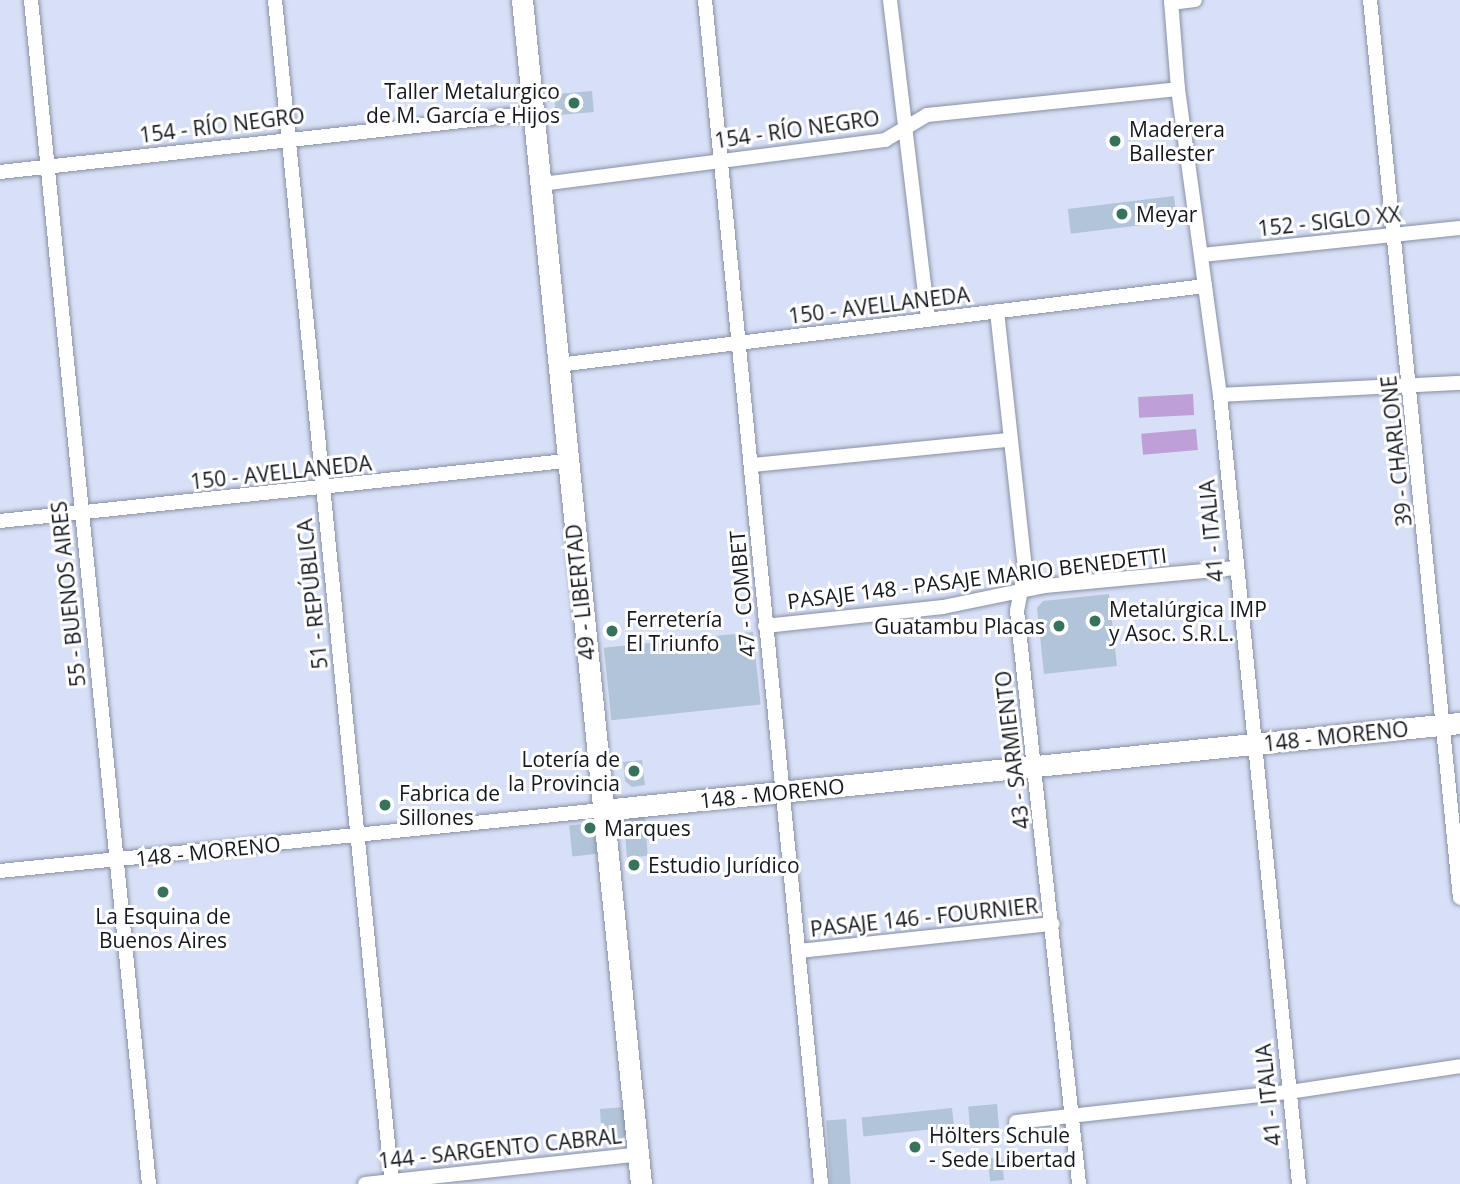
<!DOCTYPE html>
<meta charset="utf-8">
<style>
body{margin:0}
#map{position:relative;width:1460px;height:1184px;overflow:hidden;background:#d8e0f7;font-family:"Open Sans",sans-serif}
div>[style]{position:absolute}
.green>*{inset:0;background:#bf9fd7;transform-origin:0 0}
.building>*{inset:0;background:#b2c4d7;transform-origin:0 0}
.roads{filter:drop-shadow(0 0 2px #8890a5) drop-shadow(0 0 2px #8890a5)}
.street>*{height:14px;margin:-7px;padding:0 7px;transform-origin:7px;border-radius:7px;background:#fff}
.secondary>*{height:21px;margin:-10.5px;padding:0 10.5px;transform-origin:10.5px;border-radius:10.5px;background:#fff}
.dots>*{width:19px;height:19px;translate:-50% -50%;box-sizing:border-box;border:4px solid #fff;border-radius:50%}
span{translate:-50% -50%;white-space:nowrap;text-align:center;line-height:1.15;-webkit-text-stroke:6px #fff;paint-order:stroke}
.poi-label{font-size:21px;color:#151820}
.right{translate:-100% -50%;text-align:right}
.left{translate:0 -50%;text-align:left}
.street-label{font-size:21px;color:#151820}
</style>
<div id="map">
<div class="green">
<div style="left:1193px;top:394px;width:21px;height:55px;rotate:87deg"></div>
<div style="left:1196px;top:429px;width:21px;height:55px;rotate:85deg"></div>
</div>
<div class="building">
<div style="left:592px;top:91px;width:21px;height:38px;rotate:85deg"></div>
<div style="left:1174px;top:196px;width:25px;height:107px;rotate:83deg"></div>
<div style="clip-path:polygon(1109px 594px,1117px 666px,1044px 674px,1037px 608px,1043px 601px)"></div>
<div style="left:753px;top:632px;width:73px;height:150px;rotate:84deg"></div>
<div style="clip-path:polygon(642px 760px,645px 785px,632px 787px,625px 781px,623px 762px)"></div>
<div style="left:645px;top:817px;width:39px;height:21px;rotate:86deg"></div>
<div style="left:594px;top:823px;width:31px;height:25px;rotate:84deg"></div>
<div style="left:997px;top:1104px;width:33px;height:29px;rotate:85deg"></div>
<div style="clip-path:polygon(626px 1107px,628px 1132px,619px 1142px,602px 1143px,600px 1109px)"></div>
<div style="left:952px;top:1108px;width:19px;height:91px;rotate:84deg"></div>
<div style="left:846px;top:1119px;width:65px;height:20px;rotate:86deg"></div>
<div style="left:1002px;top:1157px;width:23px;height:14px;rotate:85deg"></div>
</div>
<div class="roads">
<div class="street">
<div style="left:31px;top:0;width:1190px;rotate:84.31deg"></div>
<div style="left:275px;top:0;width:1190px;rotate:84.36deg"></div>
<div style="left:705px;top:0;width:1190px;rotate:84.4deg"></div>
<div style="left:890px;top:0;width:322px;rotate:83.2deg"></div>
<div style="left:1171px;top:0;width:89px;rotate:85.5deg"></div>
<div style="left:1178px;top:89px;width:309px;rotate:82.2deg"></div>
<div style="left:1220px;top:395px;width:793px;rotate:84.28deg"></div>
<div style="left:1370px;top:0;width:902px;rotate:84.28deg"></div>
<div style="left:1171px;top:3px;width:24px;rotate:-7deg"></div>
<div style="left:0;top:172px;width:537px;rotate:-6.3deg"></div>
<div style="left:542px;top:184px;width:346px;rotate:-7.3deg"></div>
<div style="left:885px;top:140px;width:49px;rotate:-30.8deg"></div>
<div style="left:927px;top:115px;width:252px;rotate:-5.9deg"></div>
<div style="left:1202px;top:255px;width:259px;rotate:-6deg"></div>
<div style="left:997px;top:311px;width:260px;rotate:83.8deg"></div>
<div style="left:1025px;top:569px;width:43px;rotate:100.8deg"></div>
<div style="left:1017px;top:611px;width:576px;rotate:83.82deg"></div>
<div style="left:558px;top:365px;width:652px;rotate:-6.96deg"></div>
<div style="left:1220px;top:395px;width:240px;rotate:-2.9deg"></div>
<div style="left:752px;top:465px;width:258px;rotate:-5.6deg"></div>
<div style="left:0;top:521px;width:568px;rotate:-6.06deg"></div>
<div style="left:765px;top:626px;width:179px;rotate:-6.1deg"></div>
<div style="left:943px;top:607px;width:103px;rotate:-11.7deg"></div>
<div style="left:1044px;top:586px;width:193px;rotate:-5.4deg"></div>
<div style="left:0;top:871px;width:606px;rotate:-5.78deg"></div>
<div style="left:799px;top:951px;width:255px;rotate:-6.1deg"></div>
<div style="left:1016px;top:1122px;width:275px;rotate:-6.3deg"></div>
<div style="left:1289px;top:1092px;width:173px;rotate:-8.6deg"></div>
<div style="left:365px;top:1184px;width:276px;rotate:-6.2deg"></div>
</div>
<div class="secondary">
<div style="left:522px;top:0;width:1190px;rotate:84.26deg"></div>
<div style="left:603px;top:810px;width:861px;rotate:-5.8deg"></div>
</div>
</div>
<div class="dots">
<div style="left:574px;top:103px;background:#36725c"></div>
<div style="left:1115px;top:141px;background:#36725c"></div>
<div style="left:1122px;top:214px;background:#36725c"></div>
<div style="left:1095px;top:621px;background:#36725c"></div>
<div style="left:1059px;top:626px;background:#36725c"></div>
<div style="left:612px;top:631px;background:#36725c"></div>
<div style="left:634px;top:771px;background:#36725c"></div>
<div style="left:385px;top:805px;background:#36725c"></div>
<div style="left:590px;top:828px;background:#36725c"></div>
<div style="left:634px;top:865px;background:#36725c"></div>
<div style="left:163px;top:892px;background:#36725c"></div>
<div style="left:915px;top:1147px;background:#36725c"></div>
</div>
<div class="poi-label">
<span class="right" style="left:560px;top:103px">Taller Metalurgico<br>de M. García e Hijos</span>
<span class="left" style="left:1129px;top:141px">Maderera<br>Ballester</span>
<span class="left" style="left:1136px;top:214px">Meyar</span>
<span class="left" style="left:1109px;top:621px">Metalúrgica IMP<br>y Asoc. S.R.L.</span>
<span class="left" style="left:626px;top:631px">Ferretería<br>El Triunfo</span>
<span class="right" style="left:1045px;top:626px">Guatambu Placas</span>
<span class="right" style="left:620px;top:771px">Lotería de<br>la Provincia</span>
<span class="left" style="left:399px;top:805px">Fabrica de<br>Sillones</span>
<span class="left" style="left:604px;top:828px">Marques</span>
<span class="left" style="left:648px;top:865px">Estudio Jurídico</span>
<span style="left:163px;top:928px">La Esquina de<br>Buenos Aires</span>
<span class="left" style="left:929px;top:1147px">Hölters Schule<br>- Sede Libertad</span>
</div>
<div class="street-label">
<span style="left:222px;top:125px;rotate:-7deg">154 - RÍO NEGRO</span>
<span style="left:797px;top:129px;rotate:-8deg">154 - RÍO NEGRO</span>
<span style="left:1329px;top:221px;rotate:-6deg">152 - SIGLO XX</span>
<span style="left:879px;top:305px;rotate:-7deg">150 - AVELLANEDA</span>
<span style="left:1396px;top:451px;rotate:-96deg">39 - CHARLONE</span>
<span style="left:281px;top:472px;rotate:-6deg">150 - AVELLANEDA</span>
<span style="left:1211px;top:531px;rotate:-95deg">41 - ITALIA</span>
<span style="left:977px;top:578px;rotate:-7deg">PASAJE 148 - PASAJE MARIO BENEDETTI</span>
<span style="left:580px;top:592px;rotate:-96deg">49 - LIBERTAD</span>
<span style="left:68px;top:594px;rotate:-96deg">55 - BUENOS AIRES</span>
<span style="left:312px;top:594px;rotate:-96deg">51 - REPÚBLICA</span>
<span style="left:742px;top:594px;rotate:-95deg">47 - COMBET</span>
<span style="left:1336px;top:736px;rotate:-6deg">148 - MORENO</span>
<span style="left:1012px;top:750px;rotate:-97deg">43 - SARMIENTO</span>
<span style="left:772px;top:793px;rotate:-6deg">148 - MORENO</span>
<span style="left:208px;top:851px;rotate:-6deg">148 - MORENO</span>
<span style="left:924px;top:917px;rotate:-6deg">PASAJE 146 - FOURNIER</span>
<span style="left:1268px;top:1095px;rotate:-96deg">41 - ITALIA</span>
<span style="left:500px;top:1148px;rotate:-6deg">144 - SARGENTO CABRAL</span>
</div>
</div>
